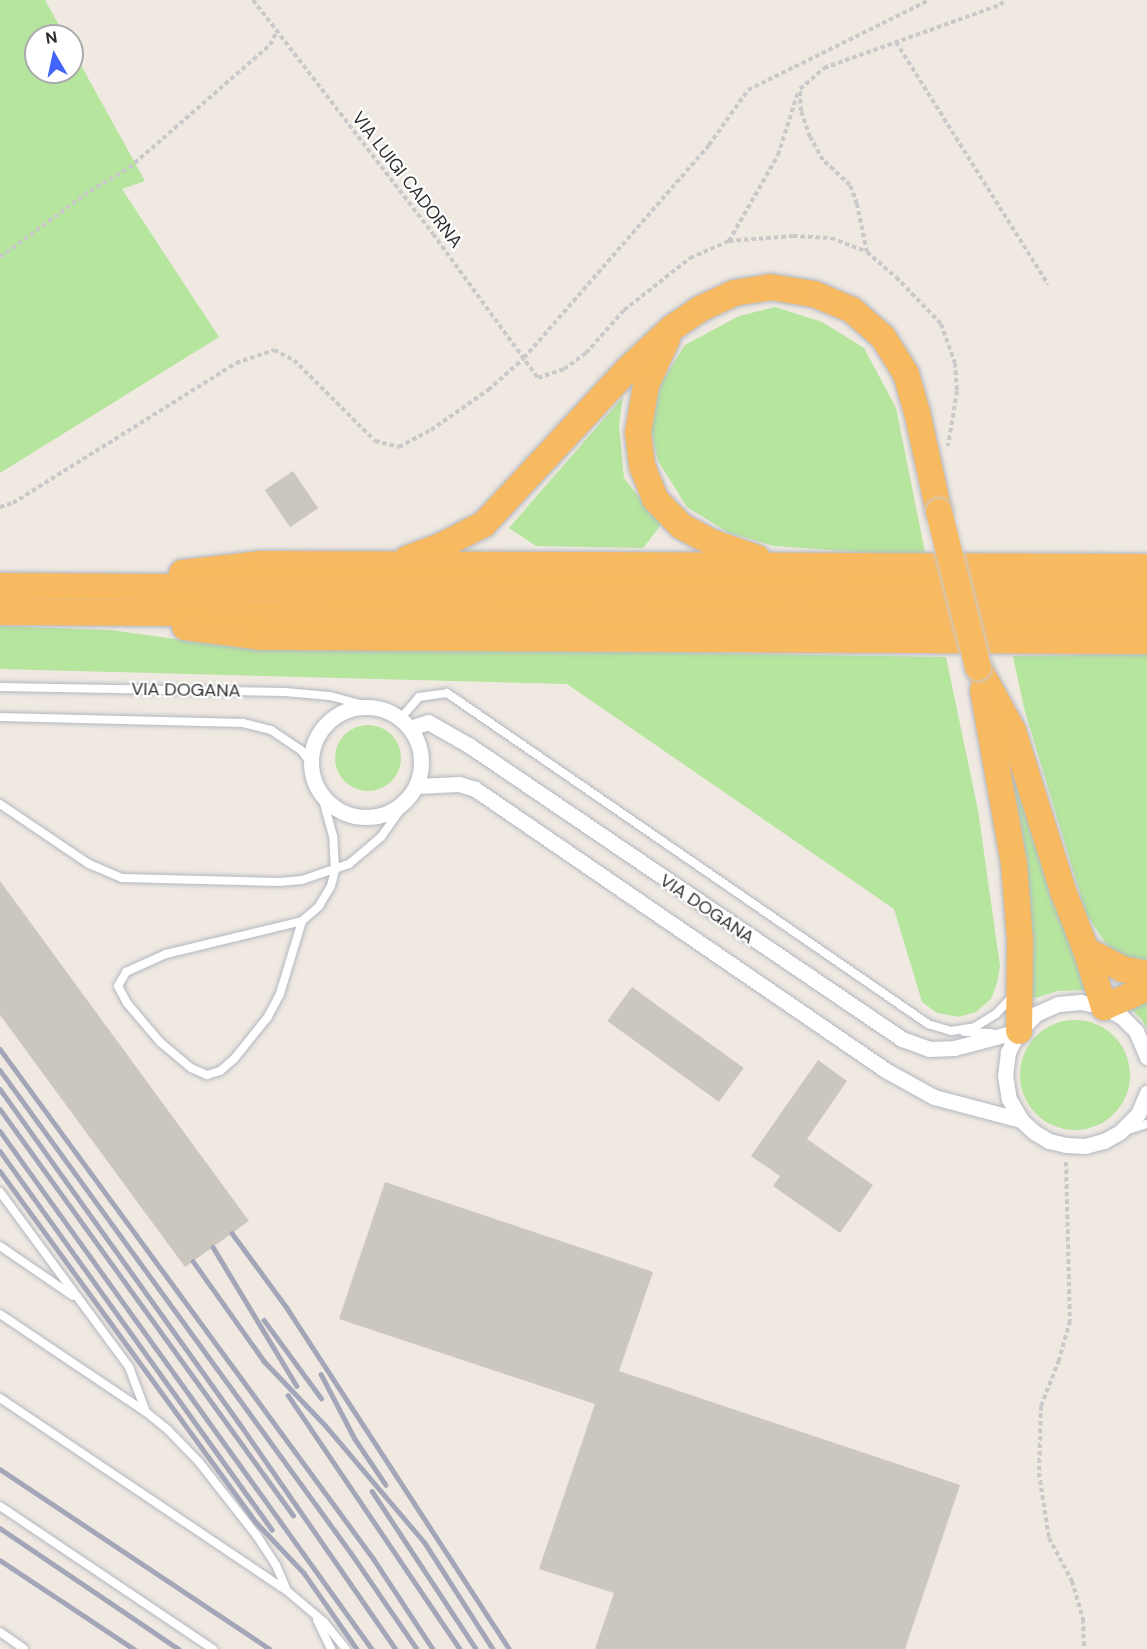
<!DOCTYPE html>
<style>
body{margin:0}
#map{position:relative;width:1147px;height:1649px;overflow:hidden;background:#efe9e1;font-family:"DM Sans",sans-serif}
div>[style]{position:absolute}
.green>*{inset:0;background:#b6e59e}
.round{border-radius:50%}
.building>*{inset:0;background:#cbc7bf;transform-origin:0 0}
.path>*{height:4px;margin-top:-2px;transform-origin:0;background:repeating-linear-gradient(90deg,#c9c9c9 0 4.5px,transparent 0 7.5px)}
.roads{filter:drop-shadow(0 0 2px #b4b7c1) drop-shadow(0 0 2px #b4b7c1)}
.service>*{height:8px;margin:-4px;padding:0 4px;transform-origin:4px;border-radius:4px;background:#fff}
.minor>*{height:15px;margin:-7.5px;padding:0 7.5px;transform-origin:7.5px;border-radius:7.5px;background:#fff}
.minor>.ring{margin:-7.5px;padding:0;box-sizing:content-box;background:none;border:15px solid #fff;border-radius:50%}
.trunk>*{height:26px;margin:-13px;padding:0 13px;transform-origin:13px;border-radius:13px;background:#f8ba60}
.rail>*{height:4.5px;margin:-2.25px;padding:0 2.25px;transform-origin:2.25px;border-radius:2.25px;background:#a3a6b8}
.bridges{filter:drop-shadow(0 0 2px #c9c9c9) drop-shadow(0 0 2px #c9c9c9)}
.trunk-bridge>*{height:26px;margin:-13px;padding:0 13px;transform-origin:13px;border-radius:13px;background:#f8ba60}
span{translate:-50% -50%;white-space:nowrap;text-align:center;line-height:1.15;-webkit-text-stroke:4.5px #fff;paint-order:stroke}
.street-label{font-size:18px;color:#2e2e2e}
.north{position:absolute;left:24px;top:24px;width:60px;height:60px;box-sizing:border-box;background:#fff;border:2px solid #ababab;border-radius:50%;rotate:351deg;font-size:16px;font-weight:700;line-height:24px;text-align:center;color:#2e2e2e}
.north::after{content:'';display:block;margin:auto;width:21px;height:27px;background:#4264fb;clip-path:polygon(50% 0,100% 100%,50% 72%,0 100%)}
</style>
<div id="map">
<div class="green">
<div style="clip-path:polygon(0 0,45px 0,65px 36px,36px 36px,36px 72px,72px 72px,72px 49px,145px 181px,122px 189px,219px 337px,0 473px)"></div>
<div style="clip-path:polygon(775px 307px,822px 322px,864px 348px,896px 408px,926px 557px,774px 546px,729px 533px,687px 507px,658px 461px,650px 426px,661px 383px,685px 345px,739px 316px)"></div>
<div style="clip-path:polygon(623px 397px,619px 426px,624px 478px,661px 525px,643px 548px,536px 546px,509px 528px)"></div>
<div style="clip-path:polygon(0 626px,111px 630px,224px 646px,946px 657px,978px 810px,1000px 966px,997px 983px,991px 999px,976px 1012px,959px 1017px,937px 1013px,922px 1002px,894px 909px,567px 684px,0 669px)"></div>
<div style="clip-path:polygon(1147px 654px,1147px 962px,1133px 963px,1110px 950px,1086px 914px,1024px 708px,1013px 656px)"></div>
<div class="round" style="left:335px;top:725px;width:66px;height:66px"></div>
<div style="clip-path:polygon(999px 725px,1088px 990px,1057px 991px,1036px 998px,1029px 996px,1031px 957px,1027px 861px,1017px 803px)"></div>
<div style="clip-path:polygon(1147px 997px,1147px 1029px,1142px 1020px,1126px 1003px)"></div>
<div class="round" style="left:1020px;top:1020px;width:110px;height:110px"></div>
</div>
<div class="building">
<div style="left:293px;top:471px;width:45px;height:34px;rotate:56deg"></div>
<div style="clip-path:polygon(0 881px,249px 1221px,185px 1267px,0 1015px)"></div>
<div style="left:632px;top:987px;width:138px;height:42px;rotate:36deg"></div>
<div style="clip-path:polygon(818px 1060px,847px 1081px,807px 1139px,873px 1185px,840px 1233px,773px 1186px,780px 1176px,751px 1156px)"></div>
<div style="clip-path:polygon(385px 1182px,653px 1272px,619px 1371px,960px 1485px,905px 1649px,595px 1649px,614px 1593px,539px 1569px,595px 1404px,339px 1319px)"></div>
</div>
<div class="path">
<div style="left:253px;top:0;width:295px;rotate:52.4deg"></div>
<div style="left:433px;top:234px;width:178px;rotate:53.9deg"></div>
<div style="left:538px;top:378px;width:28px;rotate:-19deg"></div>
<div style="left:564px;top:369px;width:27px;rotate:-36deg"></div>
<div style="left:586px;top:353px;width:57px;rotate:-48.5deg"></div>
<div style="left:624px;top:310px;width:84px;rotate:-38.2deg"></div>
<div style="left:690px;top:258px;width:43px;rotate:-23.6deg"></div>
<div style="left:729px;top:241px;width:64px;rotate:-4.5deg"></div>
<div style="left:793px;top:236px;width:38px;rotate:3deg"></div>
<div style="left:831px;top:238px;width:39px;rotate:21deg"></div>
<div style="left:867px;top:252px;width:38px;rotate:41deg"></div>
<div style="left:896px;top:277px;width:65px;rotate:46.2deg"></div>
<div style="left:941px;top:324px;width:41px;rotate:70.3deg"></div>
<div style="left:955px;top:363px;width:28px;rotate:86deg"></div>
<div style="left:957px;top:391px;width:56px;rotate:99.3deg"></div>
<div style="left:896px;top:42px;width:286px;rotate:57.9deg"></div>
<div style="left:729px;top:241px;width:99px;rotate:-60.3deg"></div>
<div style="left:778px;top:155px;width:66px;rotate:-72.4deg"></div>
<div style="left:867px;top:252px;width:49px;rotate:-101.8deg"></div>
<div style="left:857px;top:204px;width:20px;rotate:-110deg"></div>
<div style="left:850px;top:185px;width:37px;rotate:-137deg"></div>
<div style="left:823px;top:160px;width:26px;rotate:-119deg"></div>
<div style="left:810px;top:137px;width:28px;rotate:-109deg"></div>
<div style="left:801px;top:111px;width:22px;rotate:-93deg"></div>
<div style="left:800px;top:89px;width:32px;rotate:-41deg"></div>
<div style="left:824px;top:68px;width:187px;rotate:-19.7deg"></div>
<div style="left:1000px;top:5px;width:7px;rotate:-45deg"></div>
<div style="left:0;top:257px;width:112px;rotate:-36.3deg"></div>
<div style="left:90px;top:191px;width:45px;rotate:-30.5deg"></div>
<div style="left:129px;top:168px;width:187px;rotate:-41.1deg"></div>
<div style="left:270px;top:45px;width:13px;rotate:-63deg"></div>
<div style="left:0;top:507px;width:14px;rotate:-17deg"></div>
<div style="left:13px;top:503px;width:263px;rotate:-32.1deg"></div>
<div style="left:236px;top:363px;width:40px;rotate:-18.9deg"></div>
<div style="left:274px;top:350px;width:22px;rotate:27deg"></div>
<div style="left:294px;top:360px;width:115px;rotate:45deg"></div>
<div style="left:375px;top:441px;width:25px;rotate:14deg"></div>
<div style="left:399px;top:447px;width:36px;rotate:-28deg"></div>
<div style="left:431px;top:430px;width:70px;rotate:-35.1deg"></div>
<div style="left:488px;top:390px;width:48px;rotate:-41.6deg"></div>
<div style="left:524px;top:358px;width:282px;rotate:-49deg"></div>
<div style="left:709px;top:145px;width:67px;rotate:-54.7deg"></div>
<div style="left:748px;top:90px;width:202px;rotate:-26.4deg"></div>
<div style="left:1066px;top:1162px;width:159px;rotate:88.6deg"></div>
<div style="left:1070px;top:1321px;width:41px;rotate:105.8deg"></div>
<div style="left:1059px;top:1360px;width:49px;rotate:111.4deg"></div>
<div style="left:1041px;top:1406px;width:67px;rotate:91.7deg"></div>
<div style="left:1039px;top:1473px;width:66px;rotate:81.3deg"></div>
<div style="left:1049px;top:1538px;width:49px;rotate:61.9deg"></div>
<div style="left:1072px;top:1581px;width:40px;rotate:74deg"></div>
<div style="left:1083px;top:1619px;width:30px;rotate:88deg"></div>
</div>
<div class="roads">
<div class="service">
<div style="left:0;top:687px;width:285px;rotate:1deg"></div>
<div style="left:285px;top:692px;width:45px;rotate:5.1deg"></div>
<div style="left:330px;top:696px;width:42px;rotate:15deg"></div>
<div style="left:0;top:717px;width:243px;rotate:1.4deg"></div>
<div style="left:243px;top:723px;width:29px;rotate:14deg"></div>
<div style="left:271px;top:730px;width:36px;rotate:34deg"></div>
<div style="left:301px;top:750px;width:15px;rotate:53deg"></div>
<div style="left:400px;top:719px;width:29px;rotate:-49deg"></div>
<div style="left:419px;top:697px;width:28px;rotate:-8deg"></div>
<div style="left:447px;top:693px;width:584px;rotate:34.53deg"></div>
<div style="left:928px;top:1024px;width:24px;rotate:17deg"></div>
<div style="left:951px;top:1031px;width:24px;rotate:-9deg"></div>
<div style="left:975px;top:1027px;width:25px;rotate:-32deg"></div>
<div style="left:996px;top:1014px;width:25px;rotate:-47deg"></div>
<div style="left:0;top:804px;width:107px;rotate:34deg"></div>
<div style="left:89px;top:864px;width:36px;rotate:23deg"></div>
<div style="left:122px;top:878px;width:157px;rotate:1.5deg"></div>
<div style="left:279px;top:882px;width:23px;rotate:-5deg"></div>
<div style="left:302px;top:880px;width:50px;rotate:-18.8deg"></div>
<div style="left:349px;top:864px;width:42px;rotate:-40.2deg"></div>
<div style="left:381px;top:837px;width:47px;rotate:-54.6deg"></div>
<div style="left:302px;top:921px;width:76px;rotate:106.8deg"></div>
<div style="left:280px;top:994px;width:27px;rotate:118deg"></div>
<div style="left:267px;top:1018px;width:53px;rotate:128.8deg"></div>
<div style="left:234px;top:1059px;width:18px;rotate:139deg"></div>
<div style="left:220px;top:1071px;width:14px;rotate:163deg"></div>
<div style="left:207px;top:1075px;width:17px;rotate:-156deg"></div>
<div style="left:191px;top:1068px;width:40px;rotate:-140deg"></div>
<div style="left:160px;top:1042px;width:51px;rotate:-130.2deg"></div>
<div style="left:127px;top:1003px;width:19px;rotate:-118deg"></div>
<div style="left:118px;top:986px;width:16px;rotate:-60deg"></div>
<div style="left:126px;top:972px;width:44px;rotate:-24.2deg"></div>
<div style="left:166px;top:954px;width:140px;rotate:-13.6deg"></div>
<div style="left:302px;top:921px;width:23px;rotate:-41deg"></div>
<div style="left:319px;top:906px;width:23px;rotate:-59deg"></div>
<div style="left:331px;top:886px;width:16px;rotate:-76deg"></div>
<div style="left:335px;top:870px;width:34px;rotate:-93deg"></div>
<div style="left:333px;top:836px;width:41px;rotate:-105.4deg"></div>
<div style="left:964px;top:1032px;width:27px;rotate:2deg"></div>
<div style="left:1125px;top:1131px;width:23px;rotate:-18deg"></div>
<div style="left:0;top:1192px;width:217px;rotate:53.6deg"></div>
<div style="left:129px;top:1367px;width:48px;rotate:69.3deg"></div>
<div style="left:0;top:1246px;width:88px;rotate:34.4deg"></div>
<div style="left:0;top:1314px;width:176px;rotate:33.9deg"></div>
<div style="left:146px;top:1412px;width:28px;rotate:39deg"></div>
<div style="left:168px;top:1430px;width:45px;rotate:45.9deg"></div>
<div style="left:199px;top:1462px;width:94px;rotate:51.9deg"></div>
<div style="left:257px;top:1536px;width:35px;rotate:57deg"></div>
<div style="left:276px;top:1565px;width:26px;rotate:67deg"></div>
<div style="left:0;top:1398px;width:344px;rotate:33.9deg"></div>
<div style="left:286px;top:1590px;width:50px;rotate:40.1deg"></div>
<div style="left:324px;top:1622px;width:35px;rotate:51deg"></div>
<div style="left:0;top:1506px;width:257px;rotate:33.9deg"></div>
<div style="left:317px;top:1620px;width:32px;rotate:64deg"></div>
<div style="left:0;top:1632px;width:29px;rotate:35deg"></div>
</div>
<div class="minor">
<div class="ring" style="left:311px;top:707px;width:95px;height:95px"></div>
<div style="left:410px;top:728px;width:19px;rotate:-18deg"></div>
<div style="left:428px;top:722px;width:48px;rotate:29.7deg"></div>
<div style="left:470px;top:746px;width:522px;rotate:34.15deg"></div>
<div style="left:902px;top:1039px;width:29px;rotate:20deg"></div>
<div style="left:929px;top:1049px;width:25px;rotate:-2deg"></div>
<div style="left:954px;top:1048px;width:67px;rotate:-14.7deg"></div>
<div style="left:417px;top:786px;width:42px;rotate:-2.7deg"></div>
<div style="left:459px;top:784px;width:17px;rotate:17deg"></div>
<div style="left:475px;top:789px;width:499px;rotate:34.4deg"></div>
<div style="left:887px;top:1071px;width:54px;rotate:29deg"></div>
<div style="left:934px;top:1097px;width:90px;rotate:14.8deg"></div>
<div style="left:1147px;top:1057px;width:28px;rotate:-113deg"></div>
<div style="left:1136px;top:1031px;width:20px;rotate:-135deg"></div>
<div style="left:1122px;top:1017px;width:21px;rotate:-151deg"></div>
<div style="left:1104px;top:1007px;width:24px;rotate:-168deg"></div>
<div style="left:1081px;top:1002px;width:23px;rotate:175deg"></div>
<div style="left:1058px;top:1004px;width:24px;rotate:156deg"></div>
<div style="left:1036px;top:1014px;width:24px;rotate:135deg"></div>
<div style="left:1019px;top:1031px;width:24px;rotate:118deg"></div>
<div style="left:1008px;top:1052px;width:23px;rotate:97deg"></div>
<div style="left:1005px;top:1075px;width:24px;rotate:81deg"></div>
<div style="left:1009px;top:1099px;width:24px;rotate:60deg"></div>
<div style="left:1021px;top:1120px;width:18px;rotate:43deg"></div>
<div style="left:1034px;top:1132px;width:17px;rotate:31deg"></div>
<div style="left:1049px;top:1141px;width:17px;rotate:13deg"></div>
<div style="left:1066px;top:1145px;width:19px;rotate:3deg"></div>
<div style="left:1085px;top:1146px;width:20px;rotate:-15deg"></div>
<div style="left:1104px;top:1141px;width:18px;rotate:-29deg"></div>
<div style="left:1120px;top:1132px;width:25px;rotate:-45deg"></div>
<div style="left:1138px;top:1114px;width:23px;rotate:-67deg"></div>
</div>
<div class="trunk">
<div style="left:667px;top:339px;width:51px;rotate:114.5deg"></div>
<div style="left:646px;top:385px;width:49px;rotate:99.5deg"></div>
<div style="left:638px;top:433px;width:33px;rotate:83deg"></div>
<div style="left:642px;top:466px;width:35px;rotate:68deg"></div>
<div style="left:655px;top:499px;width:37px;rotate:46deg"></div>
<div style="left:681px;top:526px;width:34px;rotate:28deg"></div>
<div style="left:711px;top:542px;width:49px;rotate:19.2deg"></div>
<div style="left:407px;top:559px;width:36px;rotate:-21deg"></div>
<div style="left:441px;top:546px;width:48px;rotate:-27.1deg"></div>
<div style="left:484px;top:524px;width:210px;rotate:-47.1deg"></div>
<div style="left:627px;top:370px;width:62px;rotate:-43deg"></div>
<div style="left:672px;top:328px;width:34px;rotate:-34deg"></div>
<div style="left:700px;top:309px;width:38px;rotate:-25deg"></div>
<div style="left:734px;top:293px;width:36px;rotate:-9deg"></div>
<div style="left:770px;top:287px;width:45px;rotate:9deg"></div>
<div style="left:814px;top:294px;width:41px;rotate:22.8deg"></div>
<div style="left:852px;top:310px;width:41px;rotate:41.1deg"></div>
<div style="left:883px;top:337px;width:44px;rotate:58.1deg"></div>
<div style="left:906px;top:374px;width:40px;rotate:74deg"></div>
<div style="left:917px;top:412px;width:102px;rotate:77.6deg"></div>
<div style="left:182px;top:573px;width:80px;rotate:-6.5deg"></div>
<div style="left:261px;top:564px;width:886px;rotate:0.19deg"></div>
<div style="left:0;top:586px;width:1147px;rotate:0.35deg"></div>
<div style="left:0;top:612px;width:1147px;rotate:0.3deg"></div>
<div style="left:185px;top:627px;width:78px;rotate:7.4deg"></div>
<div style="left:262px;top:637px;width:885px;rotate:0.26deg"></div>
<div style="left:978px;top:667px;width:73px;rotate:61.3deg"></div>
<div style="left:1013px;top:731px;width:168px;rotate:72.6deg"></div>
<div style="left:1063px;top:891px;width:63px;rotate:68.7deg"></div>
<div style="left:1086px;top:950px;width:60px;rotate:72.5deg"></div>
<div style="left:1104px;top:1007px;width:47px;rotate:-23.8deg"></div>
<div style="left:983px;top:690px;width:177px;rotate:79.9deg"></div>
<div style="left:1014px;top:864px;width:77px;rotate:85.5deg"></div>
<div style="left:1020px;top:941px;width:90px;rotate:90.6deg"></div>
<div style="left:1086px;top:950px;width:41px;rotate:27.8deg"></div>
<div style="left:1122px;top:969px;width:25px;rotate:11deg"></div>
</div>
</div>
<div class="rail">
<div style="left:0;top:1049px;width:631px;rotate:53.77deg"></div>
<div style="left:373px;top:1558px;width:109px;rotate:56.6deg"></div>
<div style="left:0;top:1070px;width:597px;rotate:53.99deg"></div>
<div style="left:351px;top:1553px;width:116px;rotate:55.5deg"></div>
<div style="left:0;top:1089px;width:416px;rotate:54.4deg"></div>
<div style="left:242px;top:1427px;width:270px;rotate:55.3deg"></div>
<div style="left:0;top:1109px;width:501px;rotate:54.18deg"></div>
<div style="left:0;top:1131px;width:638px;rotate:54.32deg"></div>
<div style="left:0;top:1151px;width:466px;rotate:54.3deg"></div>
<div style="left:0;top:1171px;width:434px;rotate:53.9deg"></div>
<div style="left:256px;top:1522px;width:70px;rotate:46.7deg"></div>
<div style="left:304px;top:1573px;width:93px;rotate:55.1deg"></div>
<div style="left:232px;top:1233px;width:93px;rotate:53.7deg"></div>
<div style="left:287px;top:1308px;width:407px;rotate:56.9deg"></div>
<div style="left:213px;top:1247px;width:162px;rotate:58.9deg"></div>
<div style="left:193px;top:1261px;width:123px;rotate:54.6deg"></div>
<div style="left:264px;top:1361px;width:88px;rotate:46.4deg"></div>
<div style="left:325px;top:1425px;width:155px;rotate:49.7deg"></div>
<div style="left:425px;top:1543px;width:126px;rotate:57.3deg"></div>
<div style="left:264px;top:1320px;width:97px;rotate:53.8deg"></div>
<div style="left:321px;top:1374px;width:73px;rotate:62.4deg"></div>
<div style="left:355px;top:1439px;width:55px;rotate:56deg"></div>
<div style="left:288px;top:1395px;width:307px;rotate:55.9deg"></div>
<div style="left:0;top:1469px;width:324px;rotate:33.7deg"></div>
<div style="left:372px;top:1491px;width:189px;rotate:56.6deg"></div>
<div style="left:0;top:1528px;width:216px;rotate:34.1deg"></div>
<div style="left:0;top:1560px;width:161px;rotate:33.6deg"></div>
</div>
<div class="bridges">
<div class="trunk-bridge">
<div style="left:939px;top:512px;width:160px;rotate:75.9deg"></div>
</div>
</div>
<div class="street-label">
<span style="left:407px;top:180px;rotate:52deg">VIA LUIGI CADORNA</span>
<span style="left:186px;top:690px;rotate:1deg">VIA DOGANA</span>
<span style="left:707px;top:909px;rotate:34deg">VIA DOGANA</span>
</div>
<div class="north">N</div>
</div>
